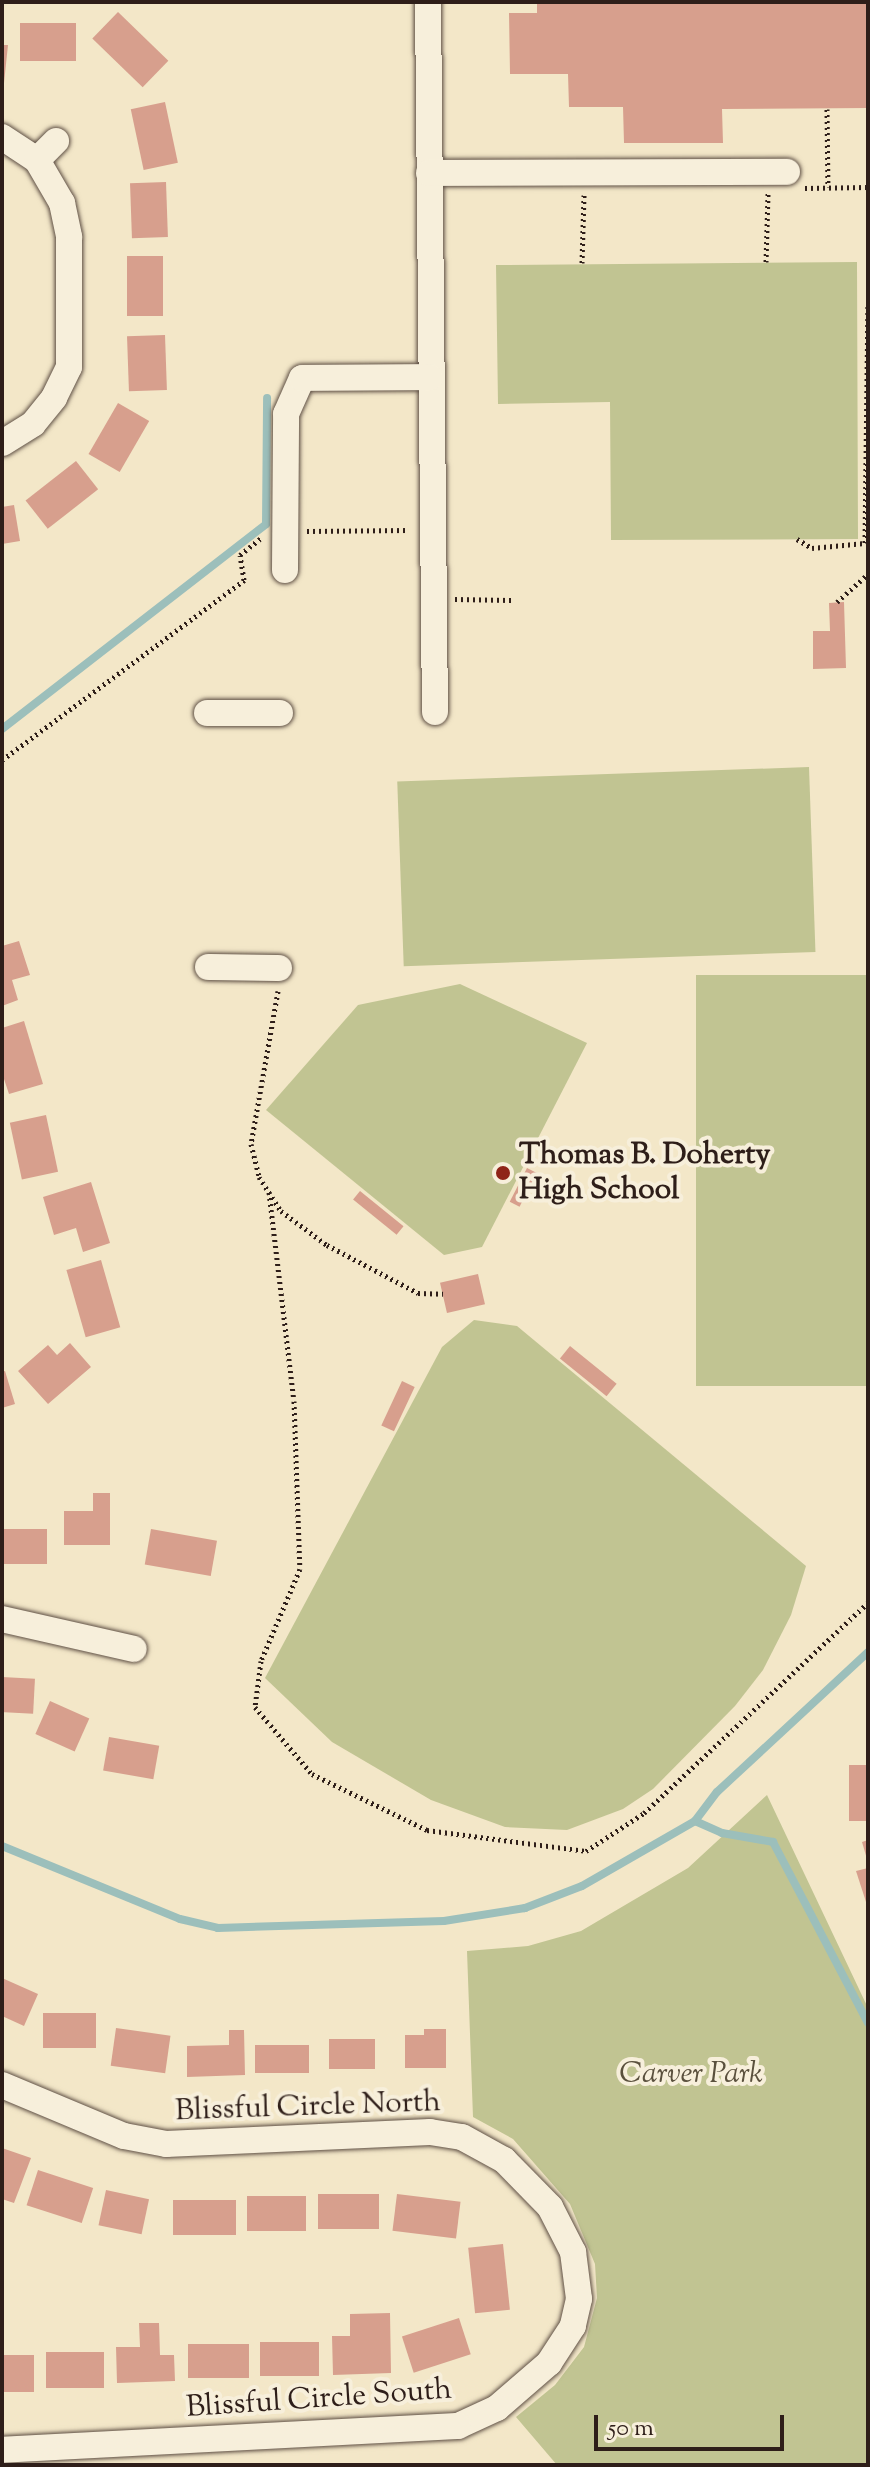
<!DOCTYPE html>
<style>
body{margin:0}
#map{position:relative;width:870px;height:2467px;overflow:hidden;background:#f3e7c8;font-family:"Sorts Mill Goudy",serif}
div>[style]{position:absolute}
.green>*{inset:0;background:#c1c492;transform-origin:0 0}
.stream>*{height:8px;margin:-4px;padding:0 4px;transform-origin:4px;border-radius:4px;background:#9cbfbb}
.building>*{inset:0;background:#d79f8d;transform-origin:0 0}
.path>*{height:5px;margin-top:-2.5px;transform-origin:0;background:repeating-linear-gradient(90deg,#2e1e19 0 2px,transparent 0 6px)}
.roads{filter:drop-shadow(0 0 2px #5f5045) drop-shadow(0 0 2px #5f5045)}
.minor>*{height:26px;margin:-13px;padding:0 13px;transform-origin:13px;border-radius:13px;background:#f7efdb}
.dots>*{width:22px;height:22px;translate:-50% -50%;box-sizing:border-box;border:4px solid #f7efdb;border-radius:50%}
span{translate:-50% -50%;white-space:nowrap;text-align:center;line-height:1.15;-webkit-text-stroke:8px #f7efdb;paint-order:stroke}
.poi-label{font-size:30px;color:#2e1e19;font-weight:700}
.left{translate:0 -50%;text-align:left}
.park-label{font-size:30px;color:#5a503d;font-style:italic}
.street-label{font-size:30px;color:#2e1e19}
.frame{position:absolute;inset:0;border:4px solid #2e1e19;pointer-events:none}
.scale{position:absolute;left:594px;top:2415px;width:190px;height:36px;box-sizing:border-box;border:4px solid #2e1e19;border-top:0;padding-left:10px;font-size:24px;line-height:28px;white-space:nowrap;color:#2e1e19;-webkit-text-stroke:6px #f7efdb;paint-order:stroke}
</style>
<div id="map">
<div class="green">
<div style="clip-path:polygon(857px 262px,858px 539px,611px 540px,610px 402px,498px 404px,496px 265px)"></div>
<div style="left:809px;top:767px;width:185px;height:412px;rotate:88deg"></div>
<div style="left:868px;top:975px;width:411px;height:172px;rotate:90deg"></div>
<div style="clip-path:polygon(460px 984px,587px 1043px,482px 1247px,444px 1255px,266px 1110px,358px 1005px)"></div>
<div style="clip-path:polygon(474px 1320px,517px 1326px,806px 1566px,791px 1615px,763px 1670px,735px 1706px,653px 1789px,623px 1809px,567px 1830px,505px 1827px,431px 1800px,332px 1742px,265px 1678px,442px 1347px)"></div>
<div style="clip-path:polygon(767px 1795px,868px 2008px,868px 2465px,557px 2465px,516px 2417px,555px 2385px,584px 2347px,597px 2298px,595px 2264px,570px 2204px,513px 2139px,473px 2117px,467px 1951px,528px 1946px,581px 1931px,688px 1868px)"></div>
</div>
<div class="stream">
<div style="left:2px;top:729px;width:334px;rotate:-37.8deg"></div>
<div style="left:266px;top:524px;width:126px;rotate:-89.5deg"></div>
<div style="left:695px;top:1821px;width:30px;rotate:24deg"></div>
<div style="left:722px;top:1833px;width:52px;rotate:10deg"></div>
<div style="left:773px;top:1842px;width:204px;rotate:62.3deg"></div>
<div style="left:2px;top:1846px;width:192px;rotate:22.3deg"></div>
<div style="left:180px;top:1919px;width:39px;rotate:13deg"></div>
<div style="left:218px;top:1928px;width:226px;rotate:-1.8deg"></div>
<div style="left:444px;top:1921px;width:82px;rotate:-9.1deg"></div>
<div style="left:525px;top:1908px;width:61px;rotate:-21.1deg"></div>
<div style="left:582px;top:1886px;width:130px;rotate:-29.9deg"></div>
<div style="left:695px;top:1821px;width:36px;rotate:-53deg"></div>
<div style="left:717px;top:1792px;width:206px;rotate:-42.8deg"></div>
</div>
<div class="building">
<div style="clip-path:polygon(537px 2px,868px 2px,868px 108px,722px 109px,723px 143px,624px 143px,623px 107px,569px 107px,568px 74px,510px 74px,509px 13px,537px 13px)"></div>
<div style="left:118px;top:12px;width:70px;height:37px;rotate:44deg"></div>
<div style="left:20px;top:23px;width:56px;height:38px"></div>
<div style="clip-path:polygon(2px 45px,8px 45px,4px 83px,2px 83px)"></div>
<div style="left:165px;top:102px;width:62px;height:35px;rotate:78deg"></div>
<div style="left:166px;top:182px;width:55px;height:36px;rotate:88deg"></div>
<div style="left:127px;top:256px;width:36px;height:60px"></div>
<div style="left:165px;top:335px;width:55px;height:38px;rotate:88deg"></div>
<div style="left:118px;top:403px;width:36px;height:59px;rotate:30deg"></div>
<div style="left:76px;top:461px;width:36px;height:64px;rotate:52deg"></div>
<div style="clip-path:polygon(14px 505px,20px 541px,2px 544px,2px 507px)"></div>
<div style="clip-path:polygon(844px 602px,846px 668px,813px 669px,813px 631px,830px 631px,829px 603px)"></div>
<div style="clip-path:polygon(19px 941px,30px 975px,12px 980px,18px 1000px,2px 1006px,2px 946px)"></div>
<div style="clip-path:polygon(24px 1021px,43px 1084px,9px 1094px,2px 1073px,2px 1028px)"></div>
<div style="left:46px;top:1115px;width:58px;height:37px;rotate:78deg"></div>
<div style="left:527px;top:1168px;width:11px;height:38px;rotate:27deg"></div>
<div style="clip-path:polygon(91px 1182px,110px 1243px,83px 1252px,76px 1228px,54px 1235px,43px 1197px)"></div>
<div style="left:360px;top:1191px;width:56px;height:11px;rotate:39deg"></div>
<div style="left:101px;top:1260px;width:70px;height:36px;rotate:74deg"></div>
<div style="left:478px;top:1274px;width:31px;height:39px;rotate:77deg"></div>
<div style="clip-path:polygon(70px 1343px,91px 1367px,48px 1404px,18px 1371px,48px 1345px,57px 1355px)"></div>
<div style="left:570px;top:1346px;width:60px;height:16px;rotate:39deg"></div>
<div style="clip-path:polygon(5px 1371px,15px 1404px,2px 1408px,2px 1372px)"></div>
<div style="left:402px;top:1381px;width:14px;height:49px;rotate:25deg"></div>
<div style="clip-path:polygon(93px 1493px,110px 1493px,110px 1545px,64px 1545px,64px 1511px,93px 1511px)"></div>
<div style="left:2px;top:1529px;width:45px;height:35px"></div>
<div style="left:151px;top:1529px;width:67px;height:36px;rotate:10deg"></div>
<div style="left:2px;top:1677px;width:33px;height:35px;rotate:3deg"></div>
<div style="left:50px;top:1701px;width:43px;height:36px;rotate:24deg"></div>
<div style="left:109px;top:1737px;width:51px;height:34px;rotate:10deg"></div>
<div style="left:849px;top:1765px;width:19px;height:56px"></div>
<div style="clip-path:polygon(868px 1840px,868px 1859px,867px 1859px,862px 1842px)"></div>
<div style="clip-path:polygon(868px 1868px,868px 1905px,867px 1905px,856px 1871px)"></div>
<div style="clip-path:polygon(2px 1978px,38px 1994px,24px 2026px,2px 2016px)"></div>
<div style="left:43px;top:2013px;width:53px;height:35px"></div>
<div style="left:116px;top:2028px;width:55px;height:38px;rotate:8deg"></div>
<div style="clip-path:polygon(424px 2029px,446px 2029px,446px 2068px,405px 2068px,405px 2035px,424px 2035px)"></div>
<div style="clip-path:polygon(229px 2030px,244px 2030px,245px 2075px,187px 2077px,187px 2046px,229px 2045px)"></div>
<div style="left:329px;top:2039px;width:46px;height:30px"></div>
<div style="left:255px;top:2045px;width:54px;height:28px"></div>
<div style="clip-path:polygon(2px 2148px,31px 2158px,14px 2203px,2px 2199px)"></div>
<div style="left:38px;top:2170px;width:58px;height:37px;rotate:18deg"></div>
<div style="left:106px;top:2190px;width:44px;height:36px;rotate:12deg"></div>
<div style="left:318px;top:2194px;width:61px;height:35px"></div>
<div style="left:397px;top:2194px;width:64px;height:37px;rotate:7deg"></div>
<div style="left:247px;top:2196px;width:59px;height:35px"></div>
<div style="left:173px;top:2200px;width:63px;height:35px"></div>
<div style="left:503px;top:2244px;width:66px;height:35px;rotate:84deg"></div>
<div style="clip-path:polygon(390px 2313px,391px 2373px,333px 2375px,332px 2336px,350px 2336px,350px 2314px)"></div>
<div style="left:459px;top:2318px;width:38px;height:60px;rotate:72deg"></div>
<div style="clip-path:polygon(139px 2323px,159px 2323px,160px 2355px,174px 2355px,175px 2381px,117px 2383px,116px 2347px,140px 2347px)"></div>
<div style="left:260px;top:2342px;width:59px;height:34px"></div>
<div style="left:188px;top:2344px;width:61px;height:34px"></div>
<div style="left:46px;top:2352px;width:58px;height:36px"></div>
<div style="left:2px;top:2355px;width:32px;height:37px"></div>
</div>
<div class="path">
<div style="left:827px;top:109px;width:78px;rotate:89.3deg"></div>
<div style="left:805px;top:188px;width:63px;rotate:-0.9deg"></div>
<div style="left:766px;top:262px;width:69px;rotate:-88.3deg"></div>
<div style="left:582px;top:263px;width:68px;rotate:-88.3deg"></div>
<div style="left:307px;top:531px;width:102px;rotate:-0.6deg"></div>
<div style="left:797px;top:539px;width:17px;rotate:31deg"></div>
<div style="left:812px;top:548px;width:53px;rotate:-5.4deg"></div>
<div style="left:865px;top:543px;width:239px;rotate:-89.3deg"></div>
<div style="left:455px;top:599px;width:59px;rotate:1deg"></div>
<div style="left:837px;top:602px;width:42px;rotate:-42.1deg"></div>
<div style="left:2px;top:760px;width:302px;rotate:-36.6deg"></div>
<div style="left:244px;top:580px;width:25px;rotate:-99deg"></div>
<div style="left:240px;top:555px;width:28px;rotate:-39deg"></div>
<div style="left:278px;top:991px;width:155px;rotate:100deg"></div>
<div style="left:251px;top:1144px;width:34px;rotate:76deg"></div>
<div style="left:259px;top:1177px;width:40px;rotate:57.1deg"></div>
<div style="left:281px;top:1211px;width:57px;rotate:36.5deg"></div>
<div style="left:327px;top:1245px;width:103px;rotate:27.8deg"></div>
<div style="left:418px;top:1293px;width:25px;rotate:2deg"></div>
<div style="left:269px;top:1192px;width:210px;rotate:83.2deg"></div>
<div style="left:294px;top:1401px;width:168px;rotate:88deg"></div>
<div style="left:300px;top:1569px;width:100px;rotate:113deg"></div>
<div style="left:261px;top:1661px;width:46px;rotate:97.4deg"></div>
<div style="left:255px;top:1707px;width:88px;rotate:49.6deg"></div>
<div style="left:312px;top:1774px;width:128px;rotate:26deg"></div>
<div style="left:427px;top:1830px;width:160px;rotate:7.5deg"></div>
<div style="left:586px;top:1851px;width:69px;rotate:-33.2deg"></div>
<div style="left:644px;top:1813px;width:307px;rotate:-43.2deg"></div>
</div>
<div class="roads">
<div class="minor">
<div style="left:428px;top:2px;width:710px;rotate:89.44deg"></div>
<div style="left:2px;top:137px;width:42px;rotate:33.3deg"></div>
<div style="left:37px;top:160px;width:50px;rotate:59.8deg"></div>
<div style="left:62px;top:203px;width:35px;rotate:78deg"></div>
<div style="left:69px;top:237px;width:130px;rotate:90deg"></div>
<div style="left:69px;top:367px;width:34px;rotate:116deg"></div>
<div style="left:54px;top:398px;width:33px;rotate:129deg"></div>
<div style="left:33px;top:424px;width:36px;rotate:148deg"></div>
<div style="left:37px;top:160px;width:27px;rotate:-45deg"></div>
<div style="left:429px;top:173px;width:358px;rotate:-0.2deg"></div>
<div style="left:285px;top:570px;width:156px;rotate:-89.6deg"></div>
<div style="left:286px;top:414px;width:39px;rotate:-66deg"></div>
<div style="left:302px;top:378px;width:128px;rotate:-0.4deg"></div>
<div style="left:207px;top:713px;width:73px"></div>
<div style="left:208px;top:967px;width:71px;rotate:0.8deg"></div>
<div style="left:2px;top:1619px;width:135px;rotate:12.8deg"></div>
<div style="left:2px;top:2085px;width:132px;rotate:22.7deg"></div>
<div style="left:124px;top:2136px;width:43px;rotate:10.8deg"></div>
<div style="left:166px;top:2144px;width:264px;rotate:-2.6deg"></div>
<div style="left:430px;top:2132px;width:32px;rotate:9deg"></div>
<div style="left:462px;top:2137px;width:48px;rotate:28.7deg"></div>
<div style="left:504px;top:2160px;width:66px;rotate:45.6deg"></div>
<div style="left:550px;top:2207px;width:51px;rotate:62.9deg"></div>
<div style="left:573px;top:2252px;width:47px;rotate:82.7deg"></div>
<div style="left:579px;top:2299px;width:28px;rotate:103deg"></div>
<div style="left:573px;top:2326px;width:44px;rotate:123deg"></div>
<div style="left:549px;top:2363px;width:69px;rotate:139.1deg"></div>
<div style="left:497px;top:2408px;width:43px;rotate:155.2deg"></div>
<div style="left:458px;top:2426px;width:457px;rotate:177deg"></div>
</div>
</div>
<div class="dots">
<div style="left:503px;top:1173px;background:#8f2418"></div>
</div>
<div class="poi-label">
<span class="left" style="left:519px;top:1173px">Thomas B. Doherty<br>High School</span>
</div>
<div class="park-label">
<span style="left:691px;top:2075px">Carver Park</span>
</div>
<div class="street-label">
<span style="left:308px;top:2108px;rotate:-2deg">Blissful Circle North</span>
<span style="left:319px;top:2400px;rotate:-4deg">Blissful Circle South</span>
</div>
<div class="frame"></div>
<div class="scale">50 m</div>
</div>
